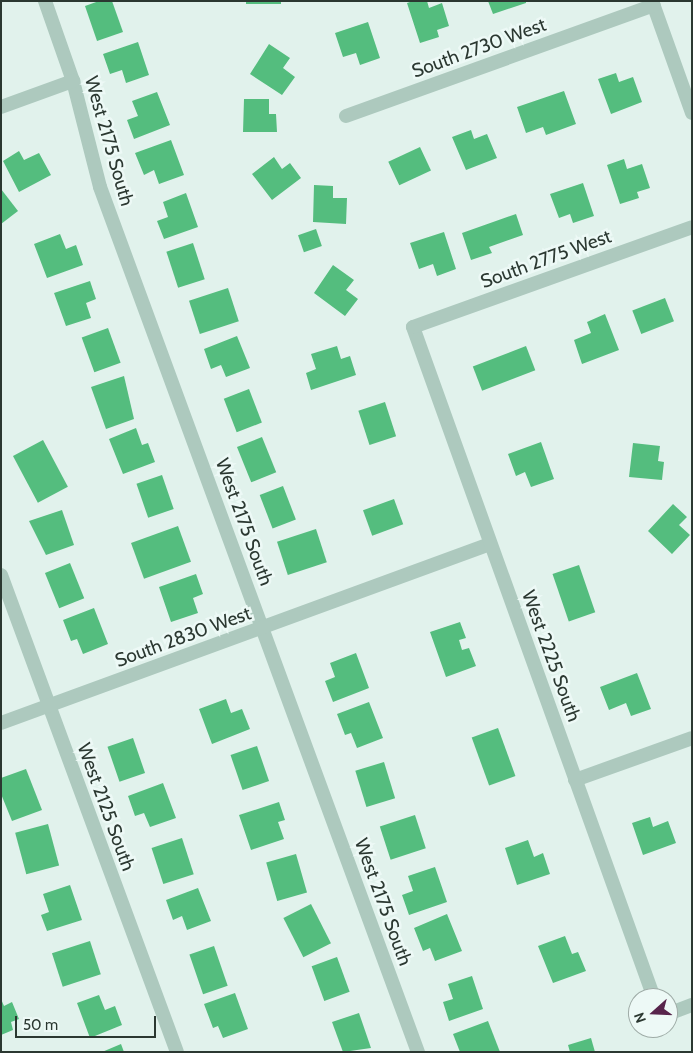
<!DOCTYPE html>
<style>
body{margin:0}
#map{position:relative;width:693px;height:1053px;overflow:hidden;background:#e1f2ec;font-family:Cabin,sans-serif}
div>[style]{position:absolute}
.building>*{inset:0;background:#54bd7e;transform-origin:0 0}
.minor>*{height:14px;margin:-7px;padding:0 7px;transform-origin:7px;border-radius:7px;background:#adc9be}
span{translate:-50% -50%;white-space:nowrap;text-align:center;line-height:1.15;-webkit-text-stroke:5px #edf9f6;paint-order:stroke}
.street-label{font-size:19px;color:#2b3831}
.frame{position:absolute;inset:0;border:2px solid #2b3831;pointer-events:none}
.north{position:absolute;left:628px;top:988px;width:50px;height:50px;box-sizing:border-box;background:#edf9f6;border:1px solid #9faca7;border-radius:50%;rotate:250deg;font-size:14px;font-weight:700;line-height:20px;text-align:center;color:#2b3831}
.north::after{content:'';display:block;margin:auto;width:18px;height:22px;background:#57244b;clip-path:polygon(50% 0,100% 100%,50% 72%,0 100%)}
.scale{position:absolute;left:15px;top:1016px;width:141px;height:22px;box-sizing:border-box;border:2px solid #2b3831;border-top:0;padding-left:6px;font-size:15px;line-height:18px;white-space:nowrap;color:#2b3831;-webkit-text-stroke:4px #edf9f6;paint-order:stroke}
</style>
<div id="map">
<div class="building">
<div style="clip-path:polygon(99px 1px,112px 1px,123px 32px,97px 41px,85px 6px)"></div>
<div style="left:246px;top:1px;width:35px;height:3px"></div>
<div style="clip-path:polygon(413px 1px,427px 1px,429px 8px,442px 3px,449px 26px,437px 30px,439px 37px,420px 43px,407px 3px)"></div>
<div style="clip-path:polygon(488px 1px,526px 1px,526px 3px,493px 14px)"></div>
<div style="clip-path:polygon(368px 22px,380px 58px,360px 65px,356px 53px,343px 57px,335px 33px)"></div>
<div style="clip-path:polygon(138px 42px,149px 75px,126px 83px,122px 70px,110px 74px,103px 54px)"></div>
<div style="clip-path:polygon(269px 44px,290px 58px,283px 68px,295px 77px,282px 95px,250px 74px)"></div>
<div style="clip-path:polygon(616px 73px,619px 82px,633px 77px,642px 102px,611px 114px,598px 79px)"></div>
<div style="clip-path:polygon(564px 91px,576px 124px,546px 135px,543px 127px,526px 133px,517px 107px)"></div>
<div style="clip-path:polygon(157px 92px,170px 125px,134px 139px,127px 120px,138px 116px,132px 101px)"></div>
<div style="clip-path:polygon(244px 99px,269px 99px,269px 114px,276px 114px,277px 132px,243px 132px)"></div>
<div style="clip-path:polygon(471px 130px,474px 139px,487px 134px,497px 158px,466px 170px,452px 137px)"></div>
<div style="clip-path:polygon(171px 140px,184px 175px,159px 184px,154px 170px,144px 175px,135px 153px)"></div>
<div style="left:420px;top:147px;width:26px;height:35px;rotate:65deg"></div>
<div style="clip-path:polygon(19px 151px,24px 160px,39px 153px,51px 175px,19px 192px,3px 161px)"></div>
<div style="clip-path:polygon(274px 157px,282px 169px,290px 163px,301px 178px,272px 200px,252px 174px)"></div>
<div style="clip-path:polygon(624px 159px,627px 169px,642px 164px,650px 188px,637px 192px,639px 198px,620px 204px,607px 165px)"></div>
<div style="clip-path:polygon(583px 183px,594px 216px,573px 223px,570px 214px,559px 218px,550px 194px)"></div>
<div style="clip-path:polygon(314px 185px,333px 186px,333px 198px,347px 198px,346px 224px,313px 222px)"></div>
<div style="clip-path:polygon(1px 189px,18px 211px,1px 224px)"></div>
<div style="clip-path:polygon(186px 193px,198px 227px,164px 239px,157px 221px,168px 217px,163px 202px)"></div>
<div style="clip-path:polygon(516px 214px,523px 235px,489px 247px,492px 253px,471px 260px,462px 233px)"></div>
<div style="left:316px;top:229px;width:18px;height:19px;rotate:71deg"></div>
<div style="clip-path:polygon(444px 232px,456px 269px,437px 276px,433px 264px,419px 269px,410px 243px)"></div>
<div style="clip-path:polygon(60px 234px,66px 249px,76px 245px,83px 265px,47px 278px,34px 244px)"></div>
<div style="left:193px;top:243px;width:38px;height:28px;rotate:72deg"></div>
<div style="clip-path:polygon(333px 265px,354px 280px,346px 290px,358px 299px,345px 316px,314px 293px)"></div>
<div style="clip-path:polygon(90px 281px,96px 299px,86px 303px,91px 318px,66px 326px,54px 293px)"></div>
<div style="left:228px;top:288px;width:35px;height:41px;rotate:72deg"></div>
<div style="left:665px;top:298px;width:25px;height:35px;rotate:69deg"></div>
<div style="clip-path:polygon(605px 314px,619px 350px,582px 364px,574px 340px,591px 333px,587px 322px)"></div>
<div style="left:108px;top:328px;width:37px;height:28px;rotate:70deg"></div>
<div style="clip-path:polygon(237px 336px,250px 368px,226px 377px,221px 365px,211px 369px,204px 349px)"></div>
<div style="clip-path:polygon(337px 346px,341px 359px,350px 356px,356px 375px,311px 390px,306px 373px,316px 369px,311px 354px)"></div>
<div style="left:526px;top:346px;width:26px;height:57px;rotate:69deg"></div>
<div style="clip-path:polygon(124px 376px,134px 419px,106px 429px,91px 387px)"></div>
<div style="left:249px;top:389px;width:36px;height:27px;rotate:69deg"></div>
<div style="left:385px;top:402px;width:36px;height:28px;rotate:72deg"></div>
<div style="clip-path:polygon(136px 428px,142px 445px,148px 443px,155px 462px,123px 474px,109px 439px)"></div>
<div style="left:262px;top:437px;width:38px;height:27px;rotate:68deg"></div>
<div style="left:43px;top:440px;width:53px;height:34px;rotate:62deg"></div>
<div style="clip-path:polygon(541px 442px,554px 479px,531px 487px,525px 472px,516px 476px,508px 454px)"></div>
<div style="clip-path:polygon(633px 443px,660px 446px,658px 461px,664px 462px,662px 480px,629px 477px)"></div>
<div style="left:162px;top:475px;width:36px;height:27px;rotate:71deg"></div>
<div style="left:283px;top:486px;width:36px;height:25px;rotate:69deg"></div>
<div style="left:394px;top:499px;width:27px;height:33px;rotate:70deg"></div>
<div style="clip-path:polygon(673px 504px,687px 517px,679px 525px,690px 535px,672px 554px,648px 531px)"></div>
<div style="clip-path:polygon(62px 510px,74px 545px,46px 555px,29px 521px)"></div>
<div style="left:178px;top:526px;width:38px;height:50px;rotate:70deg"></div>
<div style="left:316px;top:529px;width:35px;height:41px;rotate:72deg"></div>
<div style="left:70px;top:563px;width:38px;height:27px;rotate:68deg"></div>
<div style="left:579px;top:565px;width:50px;height:28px;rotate:71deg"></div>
<div style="clip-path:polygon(196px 574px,203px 594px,193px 598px,198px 613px,171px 622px,159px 587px)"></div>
<div style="clip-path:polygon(94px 608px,108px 644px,83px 654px,77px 639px,71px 641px,63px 620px)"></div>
<div style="clip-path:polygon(460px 622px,466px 638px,459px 640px,462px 650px,469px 648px,476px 666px,446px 677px,430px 632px)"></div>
<div style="clip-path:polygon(356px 653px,369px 688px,333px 702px,325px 681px,335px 677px,330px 663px)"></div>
<div style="clip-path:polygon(637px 673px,651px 709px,631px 716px,626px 703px,609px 710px,600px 687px)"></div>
<div style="clip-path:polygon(226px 699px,231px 713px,242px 709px,250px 729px,212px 744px,199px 709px)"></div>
<div style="clip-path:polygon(369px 702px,383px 738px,357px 748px,351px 733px,345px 735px,337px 714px)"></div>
<div style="left:498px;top:728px;width:51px;height:28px;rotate:70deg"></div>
<div style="left:133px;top:738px;width:37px;height:27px;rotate:71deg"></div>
<div style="left:257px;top:746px;width:37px;height:28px;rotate:71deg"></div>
<div style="left:384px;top:762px;width:38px;height:30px;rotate:73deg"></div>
<div style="clip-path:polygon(26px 769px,42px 810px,12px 821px,1px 794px,1px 778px)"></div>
<div style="clip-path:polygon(163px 783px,176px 818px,150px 827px,144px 813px,135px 816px,128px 796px)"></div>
<div style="clip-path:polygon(279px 802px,285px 820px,278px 822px,284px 839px,251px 850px,239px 815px)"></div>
<div style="left:415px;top:815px;width:35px;height:37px;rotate:72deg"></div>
<div style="clip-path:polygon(650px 817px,653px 827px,668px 821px,676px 843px,643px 855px,632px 823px)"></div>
<div style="left:48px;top:824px;width:43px;height:34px;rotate:75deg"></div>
<div style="left:182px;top:838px;width:38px;height:32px;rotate:72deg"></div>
<div style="clip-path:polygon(528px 840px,534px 857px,543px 853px,550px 874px,517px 885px,505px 848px)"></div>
<div style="left:296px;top:854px;width:40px;height:31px;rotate:74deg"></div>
<div style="clip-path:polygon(435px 867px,447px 902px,409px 915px,402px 895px,413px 891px,408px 876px)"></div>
<div style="clip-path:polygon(70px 885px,82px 920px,47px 931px,41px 915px,49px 912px,43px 894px)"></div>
<div style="clip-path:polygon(198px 888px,211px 921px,187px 930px,182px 916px,173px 920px,166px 900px)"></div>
<div style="left:311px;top:904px;width:44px;height:31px;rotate:63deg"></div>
<div style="clip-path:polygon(447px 914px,462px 951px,435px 961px,430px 948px,423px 951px,414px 928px)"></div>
<div style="clip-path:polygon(565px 936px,572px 954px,578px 952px,586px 971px,553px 983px,538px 946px)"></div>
<div style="left:90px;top:941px;width:35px;height:40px;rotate:72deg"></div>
<div style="left:214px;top:946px;width:42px;height:26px;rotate:71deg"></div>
<div style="left:337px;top:957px;width:37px;height:27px;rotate:70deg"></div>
<div style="clip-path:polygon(472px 976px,483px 1009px,449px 1021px,443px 1002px,453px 999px,448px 984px)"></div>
<div style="clip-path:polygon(235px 993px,248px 1029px,223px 1038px,218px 1026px,213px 1028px,204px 1004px)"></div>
<div style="clip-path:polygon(99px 995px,105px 1010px,115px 1006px,122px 1025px,90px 1038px,77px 1003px)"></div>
<div style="clip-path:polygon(1px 999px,4px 1006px,12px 1002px,19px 1019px,11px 1022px,13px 1030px,1px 1035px)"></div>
<div style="clip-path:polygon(359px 1013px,371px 1048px,343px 1052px,332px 1022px)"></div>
<div style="clip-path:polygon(488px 1021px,500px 1052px,460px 1052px,453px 1034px)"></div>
<div style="clip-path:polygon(591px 1038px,595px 1052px,570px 1052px,568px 1045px)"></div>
<div style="clip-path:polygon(121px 1044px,124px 1052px,102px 1052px)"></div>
</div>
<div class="minor">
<div style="left:45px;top:1px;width:85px;rotate:70.7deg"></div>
<div style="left:73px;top:81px;width:109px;rotate:75.7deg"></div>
<div style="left:100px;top:187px;width:922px;rotate:69.82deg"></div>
<div style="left:652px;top:1px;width:119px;rotate:70.3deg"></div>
<div style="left:1px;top:107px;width:77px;rotate:-19.9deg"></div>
<div style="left:346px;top:116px;width:327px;rotate:-19.8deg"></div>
<div style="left:1px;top:575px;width:508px;rotate:69.75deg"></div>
<div style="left:1px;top:723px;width:521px;rotate:-20.11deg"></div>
<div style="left:575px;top:780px;width:124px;rotate:-19.7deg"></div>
<div style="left:654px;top:998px;width:713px;rotate:-109.76deg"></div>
<div style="left:413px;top:327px;width:296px;rotate:-19.7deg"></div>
<div style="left:668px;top:1014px;width:26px;rotate:-21deg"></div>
</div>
<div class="street-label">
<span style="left:479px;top:48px;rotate:-20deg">South 2730 West</span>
<span style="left:109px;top:141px;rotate:74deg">West 2175 South</span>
<span style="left:546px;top:259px;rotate:-20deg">South 2775 West</span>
<span style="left:244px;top:522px;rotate:70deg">West 2175 South</span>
<span style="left:183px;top:637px;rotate:-20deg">South 2830 West</span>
<span style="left:551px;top:656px;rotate:70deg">West 2225 South</span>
<span style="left:106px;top:807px;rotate:70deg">West 2125 South</span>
<span style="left:383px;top:902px;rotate:70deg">West 2175 South</span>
</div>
<div class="frame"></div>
<div class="north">N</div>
<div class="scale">50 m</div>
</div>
